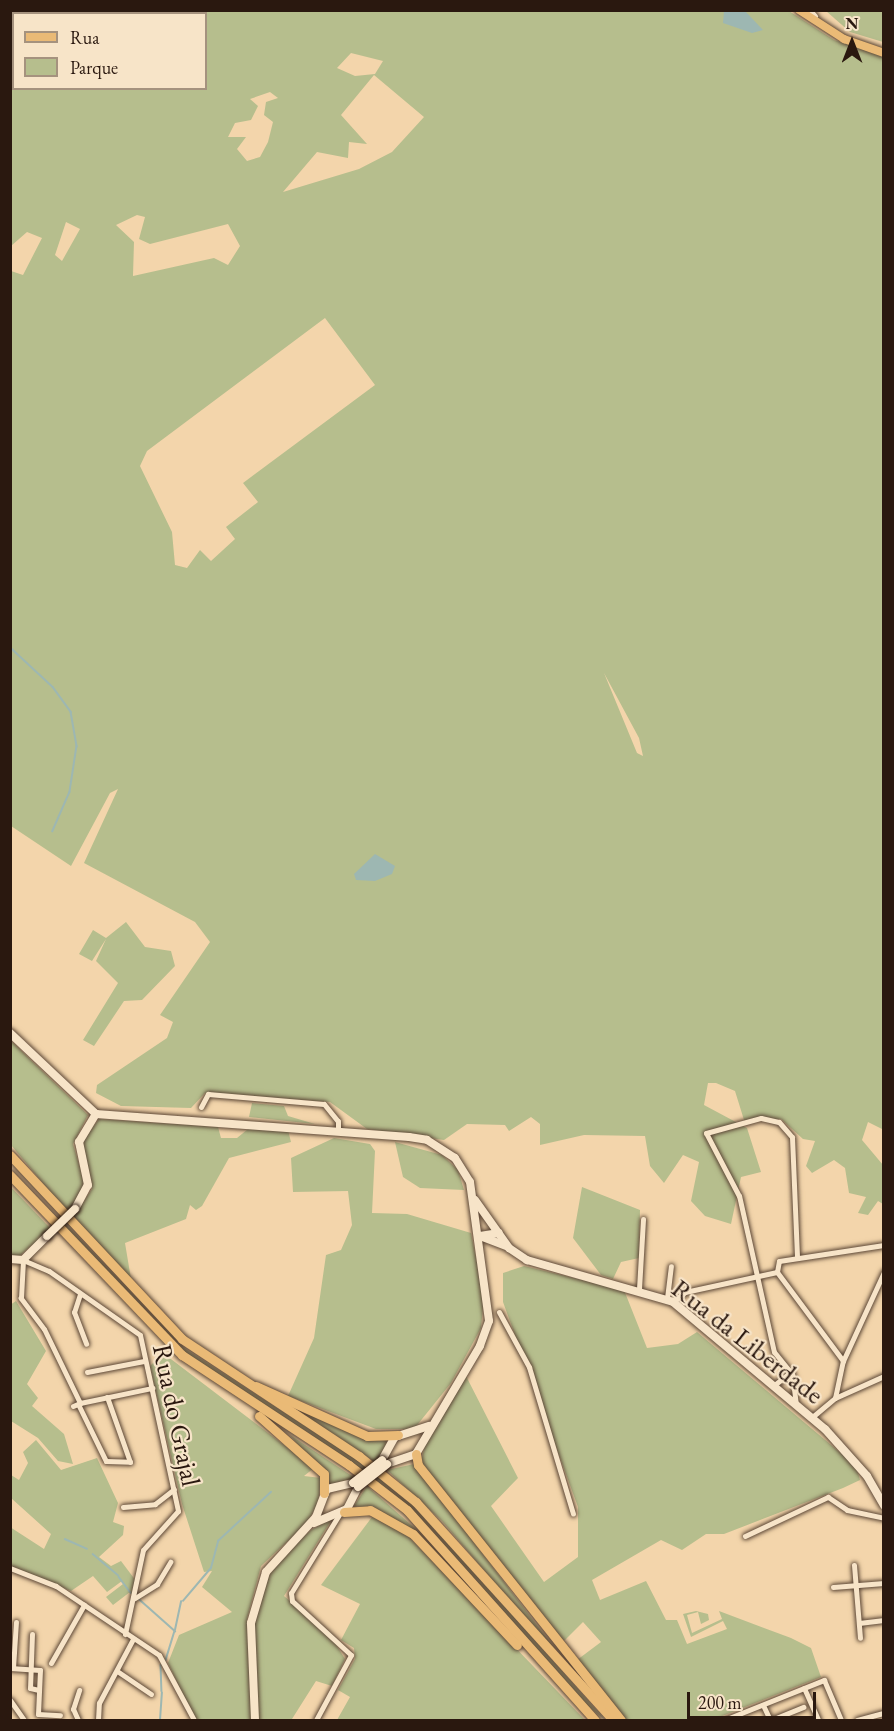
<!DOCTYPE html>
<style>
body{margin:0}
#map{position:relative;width:894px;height:1731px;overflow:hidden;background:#f3d5ab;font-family:"EB Garamond",serif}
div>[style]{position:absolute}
.green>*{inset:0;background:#b6be8d}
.water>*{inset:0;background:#9db7b2}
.stream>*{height:1.5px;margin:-0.75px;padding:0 0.75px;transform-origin:0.75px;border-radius:0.75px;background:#9db7b2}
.roads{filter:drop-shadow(0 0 2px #5c4736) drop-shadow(0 0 2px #5c4736)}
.street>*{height:5px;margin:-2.5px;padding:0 2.5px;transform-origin:2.5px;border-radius:2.5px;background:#f7e4c8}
.secondary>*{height:8px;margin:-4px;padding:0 4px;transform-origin:4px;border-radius:4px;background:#f7e4c8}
.primary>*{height:8px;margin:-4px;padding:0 4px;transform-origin:4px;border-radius:4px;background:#eaba76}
.highway>*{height:9px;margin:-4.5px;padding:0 4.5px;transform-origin:4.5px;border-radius:4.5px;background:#eaba76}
.bridges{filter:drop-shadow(0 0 2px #2a180f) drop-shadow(0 0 2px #2a180f)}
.secondary-bridge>*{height:8px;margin:-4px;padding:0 4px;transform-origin:4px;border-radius:4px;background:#f7e4c8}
span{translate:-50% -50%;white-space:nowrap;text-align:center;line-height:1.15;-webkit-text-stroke:4.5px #f7e4c8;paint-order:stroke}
.street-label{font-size:27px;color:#2a180f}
.frame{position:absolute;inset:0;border:12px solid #2a180f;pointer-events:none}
.legend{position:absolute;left:12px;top:12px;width:195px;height:78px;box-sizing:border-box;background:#f7e4c8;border:2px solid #a5927e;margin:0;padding:8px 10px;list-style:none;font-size:18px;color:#2a180f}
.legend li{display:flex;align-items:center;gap:12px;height:30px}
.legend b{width:30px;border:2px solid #a5927e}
.north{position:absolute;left:822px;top:12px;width:60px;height:60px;-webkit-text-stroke:4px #f7e4c8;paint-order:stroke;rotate:0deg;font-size:16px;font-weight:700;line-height:24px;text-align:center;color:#2a180f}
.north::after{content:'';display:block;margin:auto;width:21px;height:27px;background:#2a180f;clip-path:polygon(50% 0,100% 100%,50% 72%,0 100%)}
.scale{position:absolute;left:687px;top:1692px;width:129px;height:27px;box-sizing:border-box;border:3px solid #2a180f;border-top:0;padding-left:8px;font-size:18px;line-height:21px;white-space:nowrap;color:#2a180f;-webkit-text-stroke:4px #f7e4c8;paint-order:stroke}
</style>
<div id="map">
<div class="green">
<div style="clip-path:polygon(evenodd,11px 11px,789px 11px,834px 40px,883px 55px,884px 1130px,868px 1122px,862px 1140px,883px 1165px,883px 1204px,878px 1201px,868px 1215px,858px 1213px,866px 1197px,849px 1193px,845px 1168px,834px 1160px,812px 1173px,806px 1166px,815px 1141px,803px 1139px,781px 1119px,744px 1120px,735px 1091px,716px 1083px,708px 1083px,704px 1105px,747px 1128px,761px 1172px,741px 1177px,731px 1224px,705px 1216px,691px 1201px,699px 1162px,683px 1155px,664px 1183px,650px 1166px,645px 1136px,584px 1135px,540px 1145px,540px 1124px,531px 1117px,509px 1131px,505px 1125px,467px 1124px,444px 1140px,367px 1129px,330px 1102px,205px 1093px,191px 1108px,121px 1106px,96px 1093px,97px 1085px,167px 1038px,173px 1022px,160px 1015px,210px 942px,195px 922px,84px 863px,118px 789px,110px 793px,71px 866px,11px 826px,11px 271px,23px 275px,42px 238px,27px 232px,11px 246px,11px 11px,14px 14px,206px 14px,206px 88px,14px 88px,14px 14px,11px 11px,351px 53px,383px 61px,375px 74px,355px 76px,337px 68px,351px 53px,11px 11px,374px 75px,424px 117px,392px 152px,359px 169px,283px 192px,317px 152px,348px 158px,349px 142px,367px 144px,341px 115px,374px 75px,11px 11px,270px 92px,278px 98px,266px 102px,264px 115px,273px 122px,268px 142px,260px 157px,247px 161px,237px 149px,246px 137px,228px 137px,235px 123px,251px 120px,258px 106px,250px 99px,270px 92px,11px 11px,137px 215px,145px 217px,139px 239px,150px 244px,228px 224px,240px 246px,228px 265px,214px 258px,133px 276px,134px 242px,116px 225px,137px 215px,11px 11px,66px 222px,80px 229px,62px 261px,55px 255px,66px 222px,11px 11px,325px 318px,375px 385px,243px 483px,258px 502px,226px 527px,235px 539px,211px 561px,200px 550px,187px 568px,175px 565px,172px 532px,140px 466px,147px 451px,325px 318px,11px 11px,604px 673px,639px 738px,643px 756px,637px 753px,604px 673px)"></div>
<div style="clip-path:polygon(826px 11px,883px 11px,883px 42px,850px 32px)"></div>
<div style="clip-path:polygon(126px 922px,145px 947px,171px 951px,175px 966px,142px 1000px,124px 1001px,94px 1046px,83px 1040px,118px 983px,96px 961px,106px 939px,92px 961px,79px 954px,93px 930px,106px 938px)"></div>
<div style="clip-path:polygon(10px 1040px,88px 1115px,73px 1144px,86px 1188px,67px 1212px,11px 1145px)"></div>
<div style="clip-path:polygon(252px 1103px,284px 1106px,288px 1116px,315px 1124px,249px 1117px)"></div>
<div style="clip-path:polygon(99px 1119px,218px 1127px,221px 1138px,237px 1138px,248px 1129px,288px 1130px,291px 1142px,229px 1158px,202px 1206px,196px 1210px,190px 1205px,186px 1219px,125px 1243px,131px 1279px,73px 1217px,92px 1189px,82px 1142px)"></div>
<div style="clip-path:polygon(334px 1138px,370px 1144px,375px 1151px,372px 1213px,407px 1214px,471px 1233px,484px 1298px,481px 1328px,451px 1383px,414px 1429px,376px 1429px,288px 1396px,314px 1338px,326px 1255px,341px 1250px,352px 1225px,348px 1191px,293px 1192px,291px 1158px)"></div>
<div style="clip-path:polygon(395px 1142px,442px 1155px,458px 1170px,464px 1190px,420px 1188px,403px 1177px)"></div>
<div style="clip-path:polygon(10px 1186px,51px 1229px,17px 1258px,11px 1257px)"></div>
<div style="clip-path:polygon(582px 1187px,640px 1210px,639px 1258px,621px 1262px,613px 1279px,601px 1275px,573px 1238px)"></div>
<div style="clip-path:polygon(66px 1224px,184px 1348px,368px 1467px,364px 1471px,181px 1350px,62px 1228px)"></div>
<div style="clip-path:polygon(524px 1266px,624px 1290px,647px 1348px,678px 1344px,697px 1332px,856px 1466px,860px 1480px,843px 1488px,724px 1534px,706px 1534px,682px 1550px,661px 1540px,592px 1580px,600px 1600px,646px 1581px,666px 1620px,677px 1620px,687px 1644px,727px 1629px,723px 1621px,691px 1637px,683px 1614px,696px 1611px,708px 1614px,709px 1620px,701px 1624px,698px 1612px,687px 1615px,692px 1633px,722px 1619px,719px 1611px,791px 1638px,811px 1648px,821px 1677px,712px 1720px,625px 1720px,573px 1663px,601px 1642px,583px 1622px,563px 1642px,421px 1462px,425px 1445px,466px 1376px,518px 1478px,491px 1506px,544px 1582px,578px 1557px,578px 1507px,503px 1302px,503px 1273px)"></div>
<div style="clip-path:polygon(16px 1301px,46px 1351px,27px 1384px,38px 1398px,32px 1406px,64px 1434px,73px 1464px,58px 1461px,38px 1438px,11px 1421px,10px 1305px)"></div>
<div style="clip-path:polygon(163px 1353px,314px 1468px,304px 1476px,321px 1478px,318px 1504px,306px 1524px,261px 1566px,247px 1619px,252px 1720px,195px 1720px,168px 1663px,179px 1635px,232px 1612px,202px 1587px,212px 1571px,204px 1572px,182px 1504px,150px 1366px)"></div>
<div style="clip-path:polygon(287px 1405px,386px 1441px,384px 1454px,375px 1462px)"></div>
<div style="clip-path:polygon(290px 1435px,355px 1478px,330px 1484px)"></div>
<div style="clip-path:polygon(36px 1440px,61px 1470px,97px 1458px,118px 1503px,113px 1522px,124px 1526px,123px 1535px,99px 1557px,111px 1566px,121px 1561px,136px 1581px,133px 1595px,130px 1592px,113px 1605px,106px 1597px,123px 1584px,128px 1589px,122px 1581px,107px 1592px,93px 1576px,71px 1591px,11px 1566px,10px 1527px,44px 1549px,51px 1534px,11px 1498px,11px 1475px,19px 1480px,28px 1463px,23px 1452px)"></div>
<div style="clip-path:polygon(414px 1464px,559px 1654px,558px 1657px,442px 1521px,387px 1470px)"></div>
<div style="clip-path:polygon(378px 1477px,424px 1515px,605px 1720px,572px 1693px,428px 1526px,374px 1480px)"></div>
<div style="clip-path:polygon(367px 1486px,418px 1531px,469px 1588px,420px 1538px,371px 1508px,354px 1506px)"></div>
<div style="clip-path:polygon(372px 1517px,405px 1533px,585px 1720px,337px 1720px,350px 1697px,338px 1690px,355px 1659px,354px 1648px,341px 1640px,360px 1604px,321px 1585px)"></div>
<div style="clip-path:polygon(332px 1519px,284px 1596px,330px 1635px,345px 1659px,332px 1686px,316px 1681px,292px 1719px,258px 1720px,254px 1625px,266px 1581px,276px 1563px,311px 1530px)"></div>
</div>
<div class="water">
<div style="clip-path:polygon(724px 11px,745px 11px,763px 30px,752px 33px,723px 23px)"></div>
<div style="clip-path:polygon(375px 854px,395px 866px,392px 874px,375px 881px,356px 880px,354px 874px)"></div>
</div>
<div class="stream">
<div style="left:884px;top:23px;width:7px;rotate:90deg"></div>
<div style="left:10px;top:647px;width:59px;rotate:42.9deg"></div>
<div style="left:53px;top:687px;width:31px;rotate:54deg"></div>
<div style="left:71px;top:712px;width:35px;rotate:80deg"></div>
<div style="left:77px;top:746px;width:47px;rotate:98.7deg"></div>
<div style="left:70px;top:792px;width:43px;rotate:113.6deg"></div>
<div style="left:65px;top:1539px;width:24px;rotate:24deg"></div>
<div style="left:93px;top:1554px;width:33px;rotate:40deg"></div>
<div style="left:119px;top:1577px;width:20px;rotate:53deg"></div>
<div style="left:138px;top:1598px;width:50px;rotate:41.7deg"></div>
<div style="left:175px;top:1631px;width:30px;rotate:107deg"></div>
<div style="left:183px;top:1601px;width:43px;rotate:-49.7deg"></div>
<div style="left:211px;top:1568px;width:28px;rotate:-75deg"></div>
<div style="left:218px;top:1541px;width:72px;rotate:-42.8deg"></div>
<div style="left:175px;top:1630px;width:29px;rotate:-78deg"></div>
<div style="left:161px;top:1665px;width:26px;rotate:88deg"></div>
<div style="left:160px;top:1720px;width:27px;rotate:-86deg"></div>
</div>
<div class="roads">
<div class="street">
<div style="left:810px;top:10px;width:8px;rotate:50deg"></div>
<div style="left:201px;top:1107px;width:15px;rotate:-62deg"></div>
<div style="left:208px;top:1094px;width:116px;rotate:4.9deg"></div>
<div style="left:324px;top:1104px;width:22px;rotate:51deg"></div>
<div style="left:338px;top:1121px;width:10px;rotate:90deg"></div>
<div style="left:777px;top:1272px;width:111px;rotate:53.4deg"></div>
<div style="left:639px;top:1289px;width:70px;rotate:-86.7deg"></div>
<div style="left:80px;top:1294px;width:19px;rotate:108deg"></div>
<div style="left:74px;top:1312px;width:34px;rotate:69deg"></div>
<div style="left:667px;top:1298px;width:32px;rotate:-83deg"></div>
<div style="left:673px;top:1302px;width:16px;rotate:-40deg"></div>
<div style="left:685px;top:1292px;width:94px;rotate:-12.3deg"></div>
<div style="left:777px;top:1272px;width:11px;rotate:-80deg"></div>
<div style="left:779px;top:1261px;width:106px;rotate:-8.7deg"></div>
<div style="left:499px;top:1312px;width:63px;rotate:61.4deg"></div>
<div style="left:529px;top:1367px;width:153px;rotate:73.3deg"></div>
<div style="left:87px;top:1372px;width:58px;rotate:-10.9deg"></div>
<div style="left:773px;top:1386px;width:23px;rotate:-38deg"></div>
<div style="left:835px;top:1398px;width:38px;rotate:-78deg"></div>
<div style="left:843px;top:1361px;width:98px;rotate:-65.3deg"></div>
<div style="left:80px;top:1403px;width:74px;rotate:-11.8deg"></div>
<div style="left:796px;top:1405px;width:31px;rotate:-97deg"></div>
<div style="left:792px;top:1374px;width:28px;rotate:-129deg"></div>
<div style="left:774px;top:1352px;width:160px;rotate:-102.6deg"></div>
<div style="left:739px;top:1196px;width:71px;rotate:-117.6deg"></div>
<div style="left:706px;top:1133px;width:57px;rotate:-15.3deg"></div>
<div style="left:761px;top:1118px;width:18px;rotate:13deg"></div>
<div style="left:779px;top:1122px;width:20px;rotate:49deg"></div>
<div style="left:792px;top:1137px;width:120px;rotate:87.6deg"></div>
<div style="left:73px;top:1406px;width:8px;rotate:-23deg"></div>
<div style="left:80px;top:1403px;width:82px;rotate:-115.9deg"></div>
<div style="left:44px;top:1329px;width:39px;rotate:-127deg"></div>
<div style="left:21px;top:1298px;width:38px;rotate:-87deg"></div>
<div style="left:23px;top:1260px;width:28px;rotate:23deg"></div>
<div style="left:49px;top:1271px;width:111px;rotate:35.1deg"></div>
<div style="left:140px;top:1335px;width:180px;rotate:77.8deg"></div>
<div style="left:178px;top:1511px;width:52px;rotate:131.9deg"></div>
<div style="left:143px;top:1550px;width:86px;rotate:102.1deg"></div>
<div style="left:79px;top:1406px;width:61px;rotate:63.9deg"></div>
<div style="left:106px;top:1461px;width:24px;rotate:2deg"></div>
<div style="left:130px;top:1462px;width:69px;rotate:-109.5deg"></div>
<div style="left:811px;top:1418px;width:31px;rotate:-40deg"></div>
<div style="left:835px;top:1398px;width:54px;rotate:-24.2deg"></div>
<div style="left:123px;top:1507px;width:32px;rotate:-5deg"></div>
<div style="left:155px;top:1504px;width:24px;rotate:-38deg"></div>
<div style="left:745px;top:1536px;width:92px;rotate:-25.2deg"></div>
<div style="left:828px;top:1497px;width:23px;rotate:34deg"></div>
<div style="left:847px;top:1510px;width:38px;rotate:12deg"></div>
<div style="left:854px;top:1565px;width:73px;rotate:85.3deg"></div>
<div style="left:10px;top:1568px;width:49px;rotate:21.4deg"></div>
<div style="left:56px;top:1586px;width:124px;rotate:33.8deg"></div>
<div style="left:159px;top:1655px;width:74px;rotate:61.7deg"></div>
<div style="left:833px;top:1587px;width:51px;rotate:-4.5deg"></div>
<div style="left:135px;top:1598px;width:26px;rotate:-32deg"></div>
<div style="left:157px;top:1584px;width:26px;rotate:-59deg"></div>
<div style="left:859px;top:1623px;width:25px;rotate:-7deg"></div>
<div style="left:32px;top:1634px;width:54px;rotate:92.1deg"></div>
<div style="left:30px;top:1688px;width:9px;rotate:13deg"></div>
<div style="left:51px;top:1663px;width:67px;rotate:-60.4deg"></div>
<div style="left:10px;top:1668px;width:30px;rotate:4deg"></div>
<div style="left:40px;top:1670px;width:44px;rotate:92.6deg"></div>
<div style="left:38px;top:1714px;width:22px;rotate:3deg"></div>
<div style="left:13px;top:1668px;width:46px;rotate:-86.3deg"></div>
<div style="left:117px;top:1671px;width:41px;rotate:34.1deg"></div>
<div style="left:804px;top:1688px;width:35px;rotate:66deg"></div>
<div style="left:10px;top:1700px;width:24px;rotate:55deg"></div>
<div style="left:763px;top:1705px;width:17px;rotate:65deg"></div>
<div style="left:78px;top:1720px;width:12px;rotate:-114deg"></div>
<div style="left:73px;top:1709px;width:20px;rotate:-72deg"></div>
<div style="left:98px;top:1720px;width:17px;rotate:-87deg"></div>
<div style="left:99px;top:1703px;width:72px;rotate:-62deg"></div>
<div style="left:316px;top:1720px;width:74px;rotate:-61.7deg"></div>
<div style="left:351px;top:1655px;width:80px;rotate:-137.5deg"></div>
<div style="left:292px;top:1601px;width:8px;rotate:-97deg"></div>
<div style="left:291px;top:1593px;width:94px;rotate:-58.5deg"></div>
<div style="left:724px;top:1720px;width:108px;rotate:-21.8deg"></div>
<div style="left:824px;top:1680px;width:43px;rotate:67deg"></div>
<div style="left:771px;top:1720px;width:35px;rotate:-22deg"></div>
<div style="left:857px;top:1720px;width:28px;rotate:-15deg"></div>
</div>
<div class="secondary">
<div style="left:10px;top:1033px;width:118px;rotate:43.3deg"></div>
<div style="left:96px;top:1114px;width:314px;rotate:4.2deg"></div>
<div style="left:409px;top:1137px;width:18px;rotate:9deg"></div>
<div style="left:427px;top:1140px;width:33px;rotate:33deg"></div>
<div style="left:455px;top:1158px;width:28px;rotate:58deg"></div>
<div style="left:470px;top:1182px;width:140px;rotate:82.2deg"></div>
<div style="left:489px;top:1321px;width:27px;rotate:110deg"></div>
<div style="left:480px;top:1346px;width:126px;rotate:120.7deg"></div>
<div style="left:416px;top:1454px;width:31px;rotate:161deg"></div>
<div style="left:475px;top:1200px;width:59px;rotate:54.7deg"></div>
<div style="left:509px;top:1248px;width:22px;rotate:34deg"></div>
<div style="left:527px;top:1260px;width:152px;rotate:16deg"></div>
<div style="left:673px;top:1302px;width:198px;rotate:39.9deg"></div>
<div style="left:825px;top:1429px;width:63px;rotate:48.2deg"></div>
<div style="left:867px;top:1476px;width:34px;rotate:60deg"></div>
<div style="left:75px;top:1209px;width:27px;rotate:-62deg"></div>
<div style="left:88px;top:1185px;width:44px;rotate:-101.8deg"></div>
<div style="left:79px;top:1142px;width:33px;rotate:-59deg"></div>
<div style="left:480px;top:1236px;width:28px;rotate:21deg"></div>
<div style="left:480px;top:1236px;width:19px;rotate:-9deg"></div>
<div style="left:10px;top:1259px;width:13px;rotate:4deg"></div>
<div style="left:23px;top:1260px;width:34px;rotate:-45deg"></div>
<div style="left:382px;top:1460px;width:26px;rotate:-61deg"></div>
<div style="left:395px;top:1437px;width:36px;rotate:-18deg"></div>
<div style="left:314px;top:1523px;width:36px;rotate:-23deg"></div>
<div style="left:347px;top:1509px;width:25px;rotate:-63deg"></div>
<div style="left:255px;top:1720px;width:97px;rotate:-92.4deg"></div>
<div style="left:251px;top:1623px;width:53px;rotate:-73.6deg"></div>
<div style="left:266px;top:1572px;width:74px;rotate:-47.7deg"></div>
<div style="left:316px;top:1517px;width:30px;rotate:-69deg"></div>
<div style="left:327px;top:1489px;width:27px;rotate:-13deg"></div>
</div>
<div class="primary">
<div style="left:799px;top:10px;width:54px;rotate:32.8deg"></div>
<div style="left:844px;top:39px;width:42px;rotate:19.3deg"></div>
</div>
<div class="highway">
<div style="left:10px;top:1155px;width:252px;rotate:46.9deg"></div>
<div style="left:182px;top:1339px;width:212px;rotate:33.5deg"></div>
<div style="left:359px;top:1456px;width:73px;rotate:38.9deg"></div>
<div style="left:416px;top:1502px;width:294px;rotate:47.9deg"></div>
<div style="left:10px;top:1175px;width:249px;rotate:46.3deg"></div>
<div style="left:182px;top:1355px;width:200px;rotate:33.4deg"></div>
<div style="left:349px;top:1465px;width:73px;rotate:37.8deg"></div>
<div style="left:407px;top:1510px;width:282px;rotate:48.2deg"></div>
<div style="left:256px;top:1386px;width:122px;rotate:24.2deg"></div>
<div style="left:367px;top:1436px;width:31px;rotate:-2deg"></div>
<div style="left:259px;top:1416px;width:87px;rotate:41.7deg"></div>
<div style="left:324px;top:1474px;width:19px;rotate:90deg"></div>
<div style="left:416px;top:1454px;width:11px;rotate:80deg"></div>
<div style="left:418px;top:1465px;width:326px;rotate:51.5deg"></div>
<div style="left:344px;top:1512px;width:26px;rotate:-4deg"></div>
<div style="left:370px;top:1510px;width:49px;rotate:29.2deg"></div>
<div style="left:413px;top:1534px;width:152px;rotate:46.9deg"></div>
</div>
</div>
<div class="bridges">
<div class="secondary-bridge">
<div style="left:47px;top:1236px;width:39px;rotate:-44deg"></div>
<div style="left:353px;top:1483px;width:37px;rotate:-38deg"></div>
<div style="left:358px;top:1487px;width:37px;rotate:-38deg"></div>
</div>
</div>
<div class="street-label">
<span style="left:748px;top:1341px;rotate:38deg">Rua da Liberdade</span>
<span style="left:177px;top:1415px;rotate:78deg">Rua do Grajal</span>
</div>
<div class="frame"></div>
<ul class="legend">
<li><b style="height:8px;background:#eaba76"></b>Rua</li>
<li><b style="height:16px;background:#b6be8d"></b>Parque</li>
</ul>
<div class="north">N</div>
<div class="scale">200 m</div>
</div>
